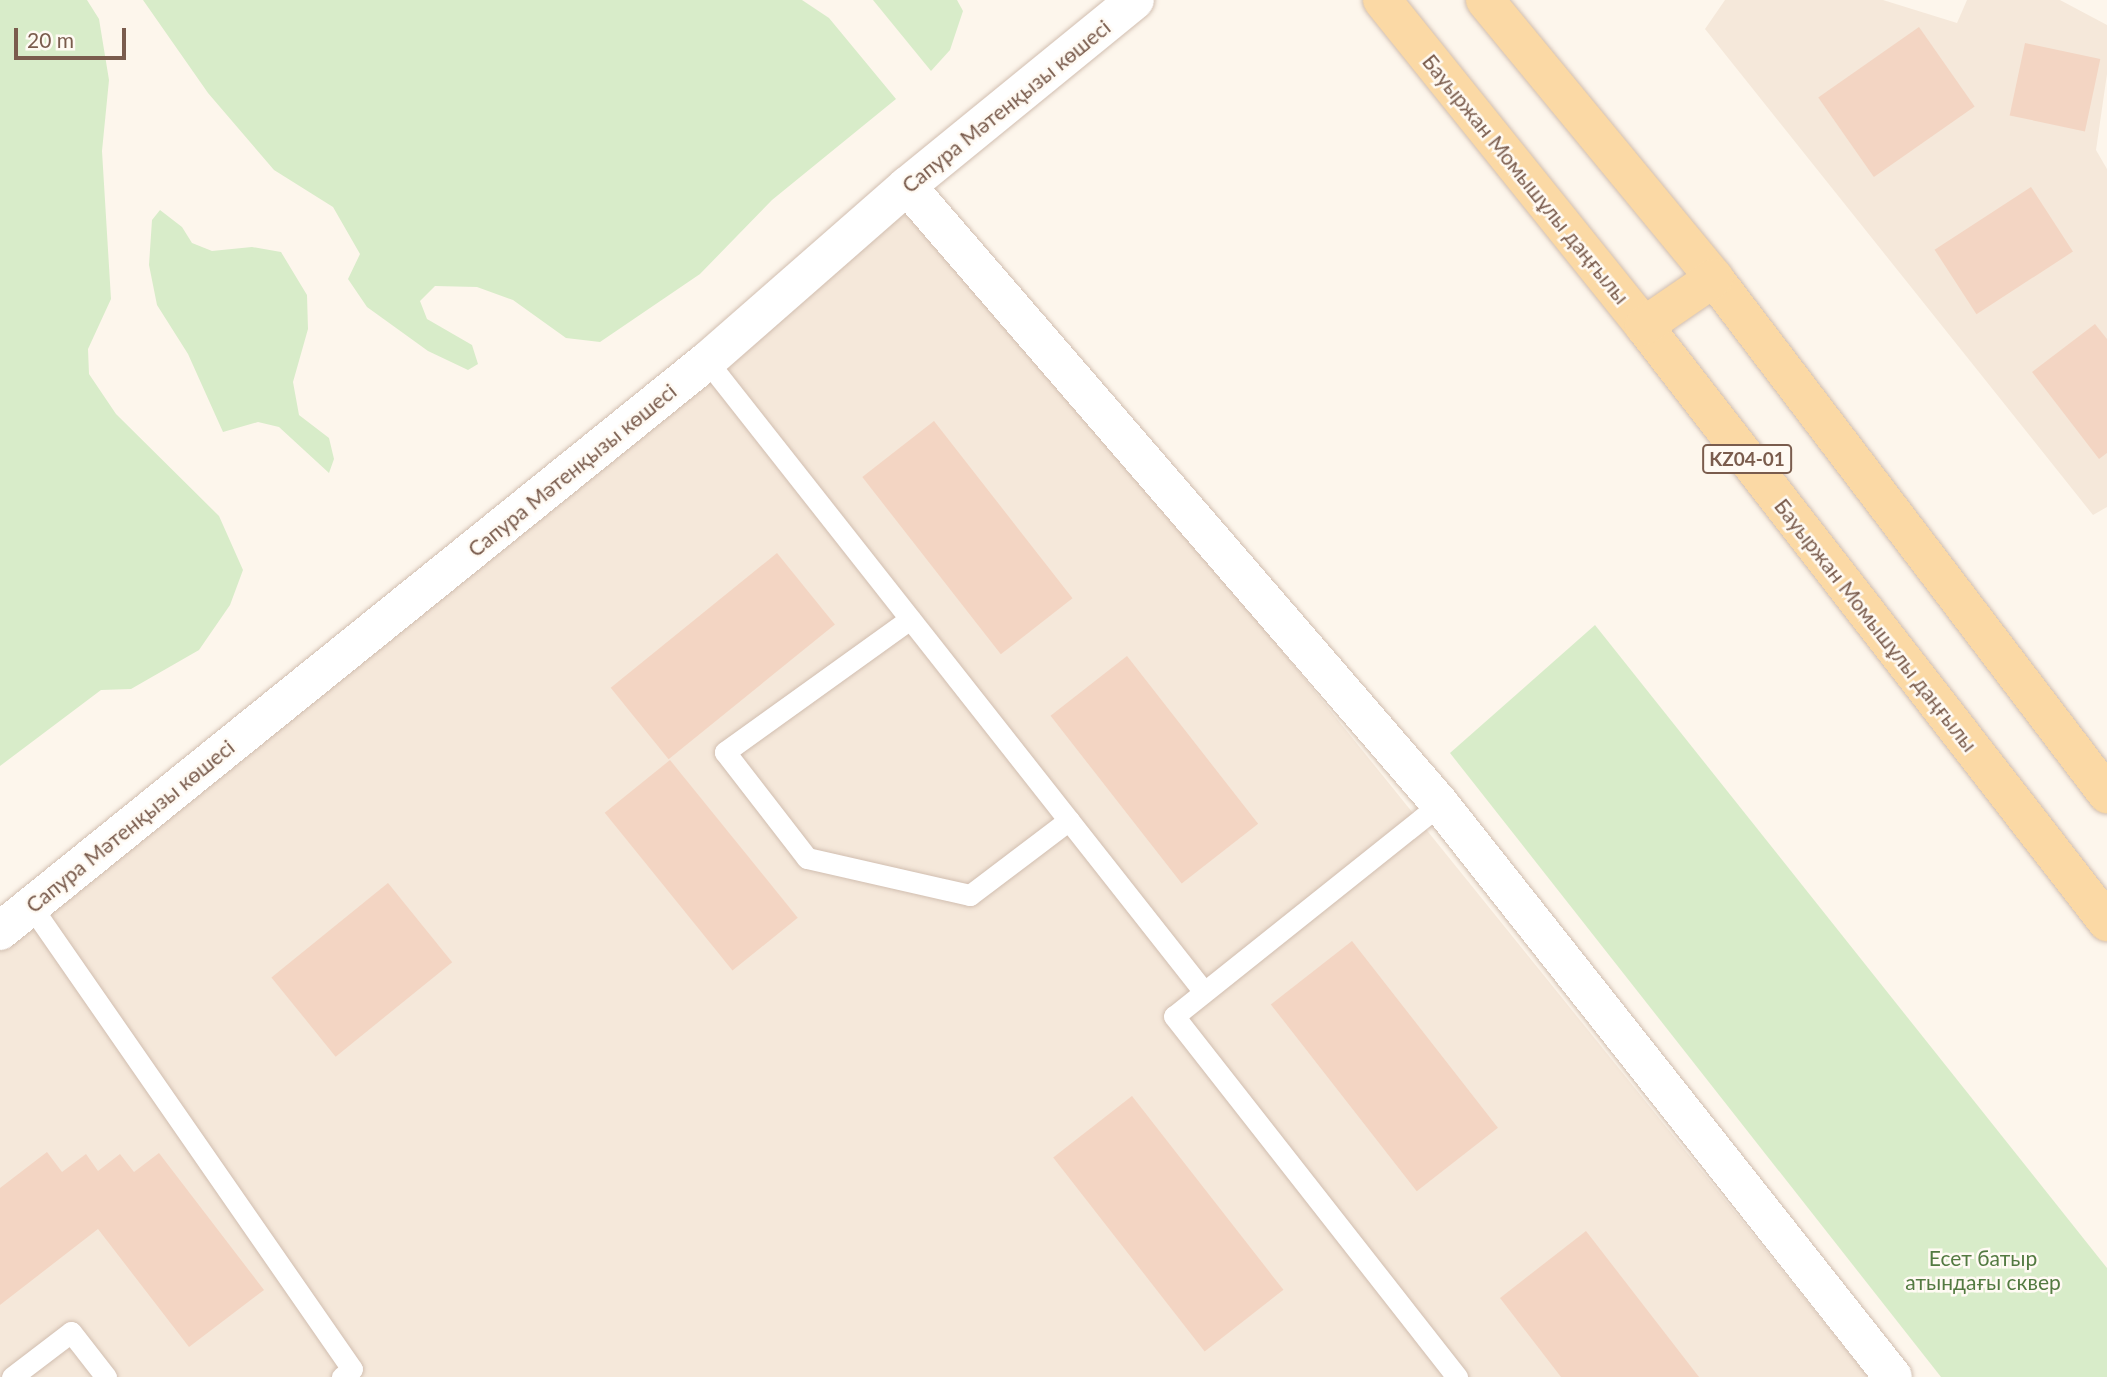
<!DOCTYPE html>
<meta charset="utf-8">
<style>
body{margin:0}
#map{position:relative;width:2107px;height:1377px;overflow:hidden;background:#fdf6ec;font-family:Lato,sans-serif}
div>[style]{position:absolute}
.residential>*{inset:0;background:#f5e8da}
.green>*{inset:0;background:#d8ecc9}
.building>*{inset:0;background:#f3d5c3;transform-origin:0 0}
.roads{filter:drop-shadow(0 0 2px #d1beb0) drop-shadow(0 0 2px #d1beb0)}
.lane>*{height:21px;margin:-10.5px;padding:0 10.5px;transform-origin:10.5px;border-radius:10.5px;background:#fff}
.street>*{height:38px;margin:-19px;padding:0 19px;transform-origin:19px;border-radius:19px;background:#fff}
.secondary>*{height:38px;margin:-19px;padding:0 19px;transform-origin:19px;border-radius:19px;background:#fff}
.primary>*{height:38px;margin:-19px;padding:0 19px;transform-origin:19px;border-radius:19px;background:#fbd9a5}
span{translate:-50% -50%;white-space:nowrap;text-align:center;line-height:1.15;-webkit-text-stroke:5px #fffaf3;paint-order:stroke}
.shield-label span{padding:2px 5px;background:#fffaf3;border:2px solid;border-radius:5px;-webkit-text-stroke-width:0}
.shield-label{font-size:19px;color:#7a5c4d;font-weight:700}
.street-label{font-size:21px;color:#7a5c4d}
.park-label{font-size:21px;color:#537a41}
.scale{position:absolute;left:14px;top:28px;width:112px;height:32px;box-sizing:border-box;border:4px solid #7a5c4d;border-top:0;padding-left:9px;font-size:21px;line-height:24px;white-space:nowrap;color:#7a5c4d;-webkit-text-stroke:5px #fffaf3;paint-order:stroke}
</style>
<div id="map">
<div class="residential">
<div style="clip-path:polygon(1725px 0,1883px 0,1957px 23px,1967px 0,2060px 0,2107px 25px,2107px 74px,2096px 150px,2107px 169px,2107px 507px,2093px 515px,1705px 29px)"></div>
<div style="clip-path:polygon(907px 186px,1868px 1377px,0 1377px,0 911px)"></div>
</div>
<div class="green">
<div style="clip-path:polygon(0 0,87px 0,99px 19px,109px 80px,102px 151px,111px 299px,88px 349px,89px 374px,116px 414px,219px 516px,243px 570px,230px 605px,199px 650px,131px 689px,101px 690px,0 766px)"></div>
<div style="clip-path:polygon(143px 0,802px 0,829px 18px,896px 99px,772px 200px,700px 274px,600px 342px,566px 338px,513px 300px,477px 287px,435px 286px,420px 301px,427px 319px,472px 345px,478px 364px,468px 370px,428px 351px,367px 307px,348px 279px,360px 254px,333px 207px,274px 170px,208px 93px)"></div>
<div style="clip-path:polygon(873px 0,957px 0,963px 11px,950px 50px,931px 71px)"></div>
<div style="clip-path:polygon(160px 210px,182px 227px,192px 243px,212px 251px,252px 247px,281px 252px,307px 295px,308px 329px,293px 382px,299px 415px,329px 438px,334px 459px,329px 473px,279px 427px,258px 422px,223px 432px,188px 354px,157px 305px,149px 265px,152px 220px)"></div>
<div style="clip-path:polygon(1595px 625px,2107px 1268px,2107px 1377px,1941px 1377px,1450px 753px)"></div>
</div>
<div class="building">
<div style="left:1919px;top:27px;width:97px;height:123px;rotate:55deg"></div>
<div style="left:2025px;top:43px;width:77px;height:74px;rotate:12deg"></div>
<div style="left:2031px;top:187px;width:77px;height:115px;rotate:57deg"></div>
<div style="clip-path:polygon(2095px 324px,2107px 339px,2107px 453px,2099px 459px,2032px 372px)"></div>
<div style="left:934px;top:421px;width:225px;height:91px;rotate:52deg"></div>
<div style="left:777px;top:553px;width:92px;height:214px;rotate:51deg"></div>
<div style="left:1127px;top:656px;width:213px;height:97px;rotate:52deg"></div>
<div style="left:670px;top:760px;width:203px;height:84px;rotate:51deg"></div>
<div style="left:388px;top:883px;width:102px;height:150px;rotate:51deg"></div>
<div style="left:1352px;top:941px;width:237px;height:103px;rotate:52deg"></div>
<div style="left:1132px;top:1096px;width:246px;height:100px;rotate:52deg"></div>
<div style="clip-path:polygon(47px 1152px,62px 1172px,86px 1154px,98px 1171px,120px 1154px,134px 1172px,159px 1153px,264px 1290px,189px 1347px,98px 1229px,0 1305px,0 1188px)"></div>
<div style="clip-path:polygon(1586px 1231px,1699px 1377px,1561px 1377px,1500px 1298px)"></div>
</div>
<div class="roads">
<div class="lane">
<div style="left:707px;top:361px;width:803px;rotate:51.77deg"></div>
<div style="left:910px;top:619px;width:228px;rotate:144.3deg"></div>
<div style="left:725px;top:752px;width:134px;rotate:52.3deg"></div>
<div style="left:807px;top:858px;width:167px;rotate:12.8deg"></div>
<div style="left:970px;top:895px;width:124px;rotate:-37.1deg"></div>
<div style="left:1440px;top:804px;width:340px;rotate:141.4deg"></div>
<div style="left:1174px;top:1016px;width:459px;rotate:51.9deg"></div>
<div style="left:31px;top:906px;width:563px;rotate:55.27deg"></div>
<div style="left:352px;top:1369px;width:13px;rotate:141deg"></div>
<div style="left:12px;top:1377px;width:74px;rotate:-37.3deg"></div>
<div style="left:71px;top:1332px;width:57px;rotate:52.1deg"></div>
</div>
<div class="street">
<div style="left:907px;top:186px;width:816px;rotate:49.22deg"></div>
<div style="left:1440px;top:804px;width:730px;rotate:51.67deg"></div>
</div>
<div class="secondary">
<div style="left:0;top:931px;width:908px;rotate:-38.88deg"></div>
<div style="left:707px;top:361px;width:266px;rotate:-41.2deg"></div>
<div style="left:907px;top:186px;width:294px;rotate:-39.2deg"></div>
</div>
<div class="primary">
<div style="left:1382px;top:0;width:418px;rotate:51.2deg"></div>
<div style="left:1644px;top:326px;width:755px;rotate:52.16deg"></div>
<div style="left:1485px;top:0;width:360px;rotate:50.5deg"></div>
<div style="left:1714px;top:278px;width:649px;rotate:52.71deg"></div>
<div style="left:1644px;top:326px;width:85px;rotate:-34.4deg"></div>
</div>
</div>
<div class="shield-label">
<span style="left:1747px;top:459px">KZ04-01</span>
</div>
<div class="street-label">
<span style="left:1006px;top:106px;rotate:-39deg">Сапура Мәтенқызы көшесі</span>
<span style="left:1526px;top:179px;rotate:51deg">Бауыржан Момышұлы даңғылы</span>
<span style="left:572px;top:470px;rotate:-39deg">Сапура Мәтенқызы көшесі</span>
<span style="left:1876px;top:625px;rotate:52deg">Бауыржан Момышұлы даңғылы</span>
<span style="left:130px;top:826px;rotate:-39deg">Сапура Мәтенқызы көшесі</span>
</div>
<div class="park-label">
<span style="left:1983px;top:1270px">Есет батыр<br>атындағы сквер</span>
</div>
<div class="scale">20 m</div>
</div>
